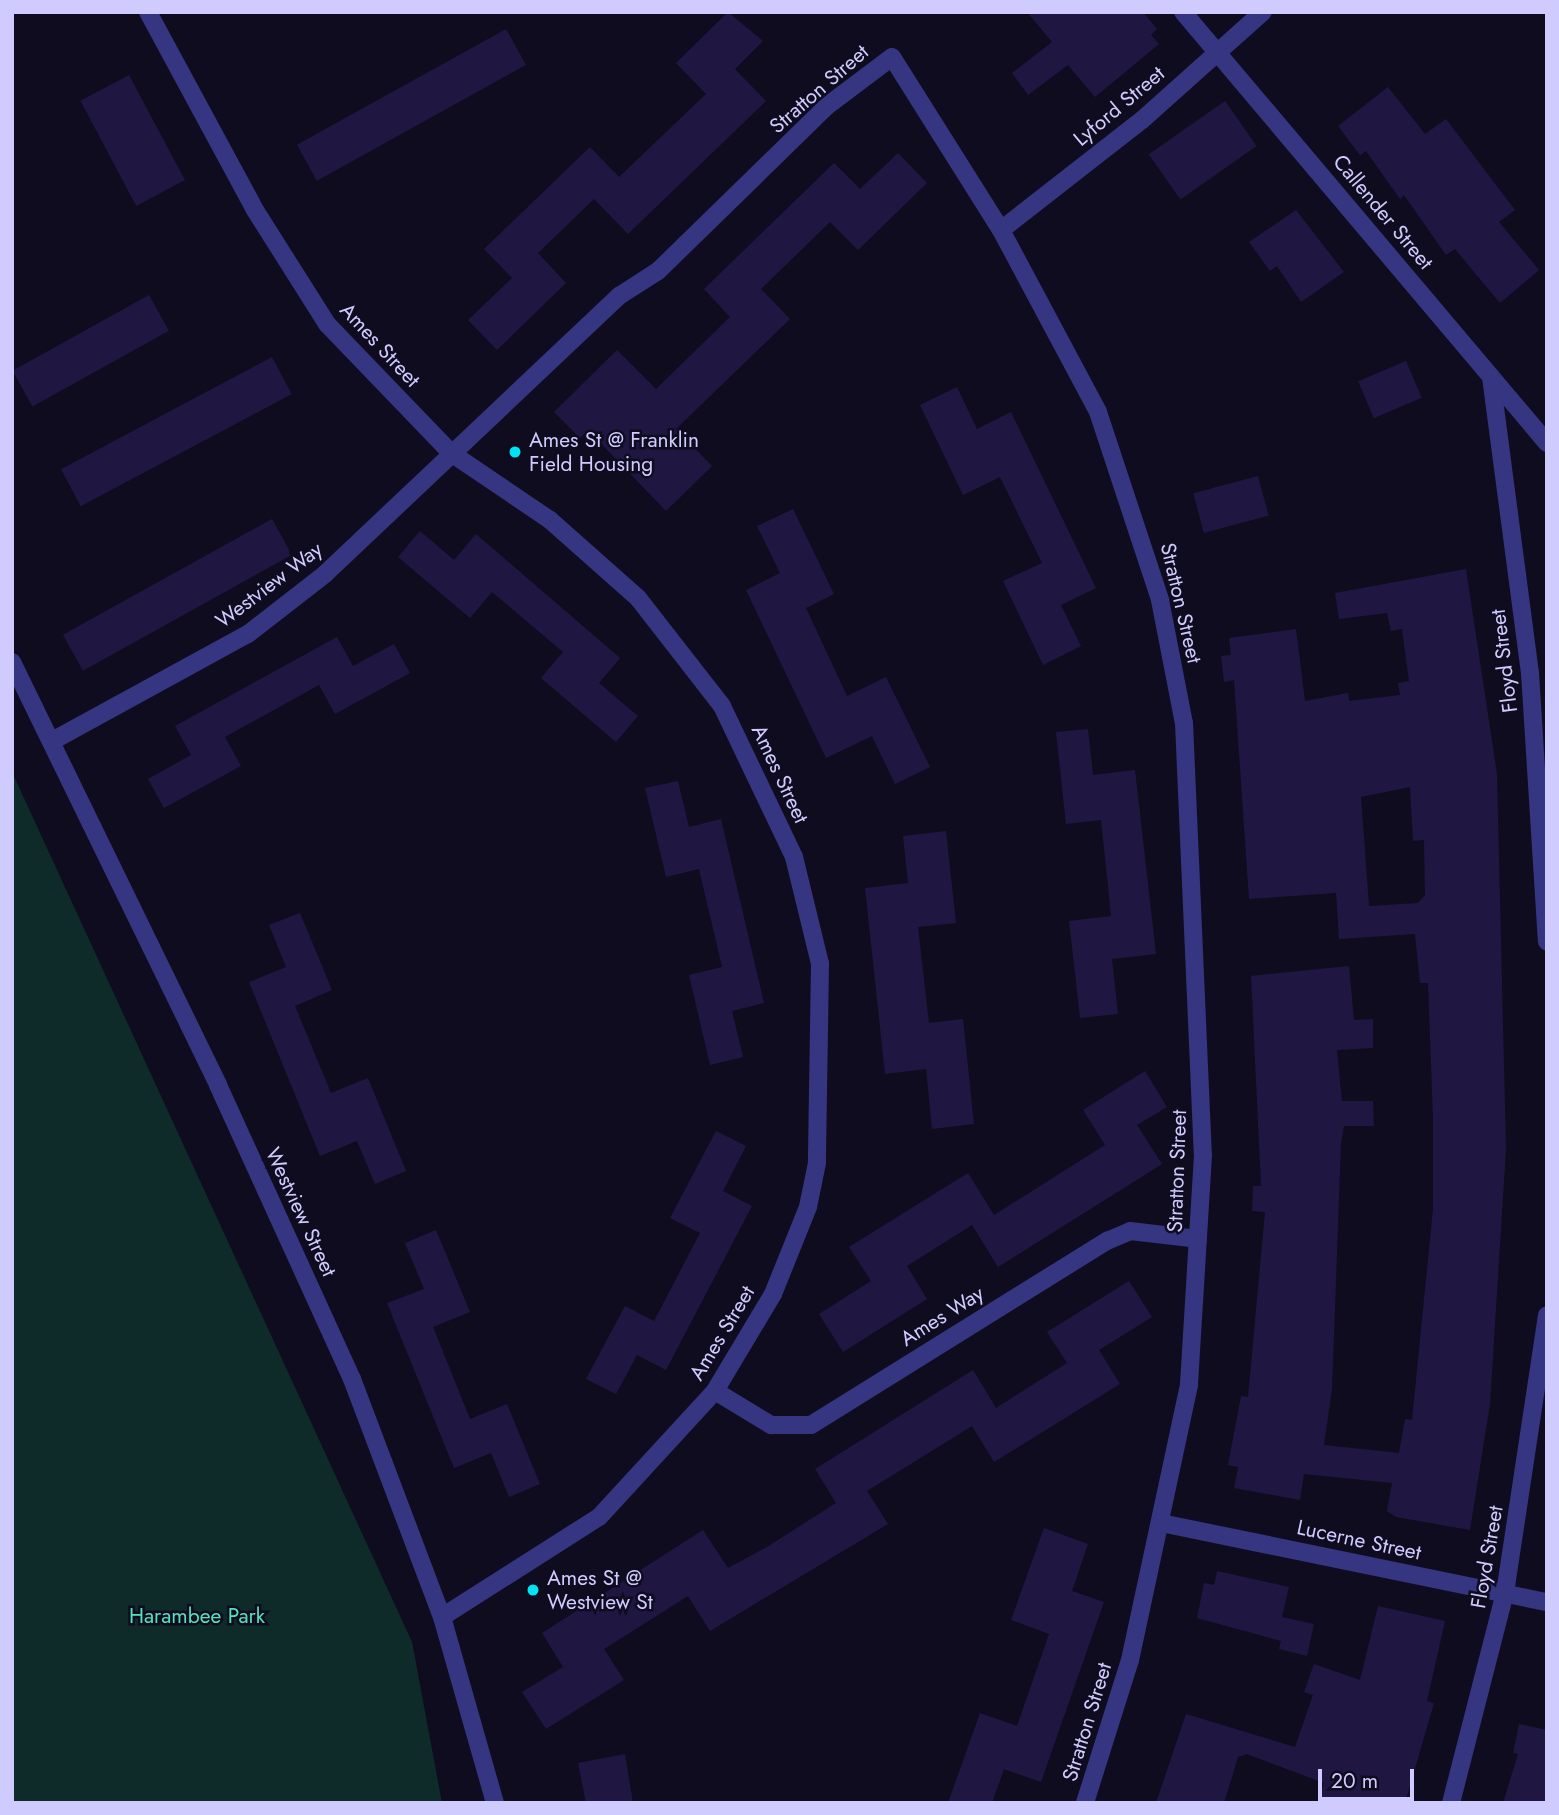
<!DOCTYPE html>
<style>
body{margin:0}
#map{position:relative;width:1559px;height:1815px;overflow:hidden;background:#0f0c20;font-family:Jost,sans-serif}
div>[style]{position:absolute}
.green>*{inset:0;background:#0f2b29}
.building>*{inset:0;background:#1f1742;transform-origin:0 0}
.minor>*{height:18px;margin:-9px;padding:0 9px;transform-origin:9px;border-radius:9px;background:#363581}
.dots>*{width:19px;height:19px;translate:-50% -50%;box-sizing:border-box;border:4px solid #0f0c20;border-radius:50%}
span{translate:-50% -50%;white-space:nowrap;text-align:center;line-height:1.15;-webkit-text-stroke:5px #0f0c20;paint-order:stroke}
.street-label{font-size:21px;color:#d0cbff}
.poi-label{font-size:21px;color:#d0cbff}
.left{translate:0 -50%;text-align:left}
.park-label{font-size:21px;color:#53e3bb}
.frame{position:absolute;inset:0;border:14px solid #d0cbff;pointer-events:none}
.scale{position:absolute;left:1318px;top:1769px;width:96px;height:32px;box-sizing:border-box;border:4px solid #d0cbff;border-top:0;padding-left:9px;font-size:21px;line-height:24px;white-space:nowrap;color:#d0cbff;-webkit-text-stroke:5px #0f0c20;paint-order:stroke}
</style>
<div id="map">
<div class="green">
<div style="clip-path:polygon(12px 772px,412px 1642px,442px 1803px,12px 1803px)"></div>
</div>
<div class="building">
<div style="clip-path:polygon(728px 12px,763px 41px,735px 69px,766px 101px,628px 234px,594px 199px,538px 253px,566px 283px,497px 350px,468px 320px,512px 278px,484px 249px,590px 147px,619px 177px,706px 94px,676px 63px)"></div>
<div style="clip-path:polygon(1027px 12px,1143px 12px,1157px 29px,1151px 35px,1159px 44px,1095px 97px,1068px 65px,1028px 95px,1012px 73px,1052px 42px)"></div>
<div style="left:506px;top:29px;width:41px;height:239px;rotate:61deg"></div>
<div style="left:129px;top:75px;width:119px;height:55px;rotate:62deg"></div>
<div style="clip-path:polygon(1388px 87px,1425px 134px,1446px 119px,1515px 210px,1499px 222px,1539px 270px,1500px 303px,1455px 249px,1446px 255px,1404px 195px,1400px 199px,1366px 151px,1360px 155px,1338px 126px)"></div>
<div style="left:1225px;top:101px;width:55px;height:93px;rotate:55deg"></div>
<div style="clip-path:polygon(898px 153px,927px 183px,858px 250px,830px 222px,761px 289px,790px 319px,676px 429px,712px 466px,666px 511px,588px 430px,580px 438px,554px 412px,617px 350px,656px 389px,730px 317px,704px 289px,834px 163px,860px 189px)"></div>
<div style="clip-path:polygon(1296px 210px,1344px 272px,1301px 302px,1277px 266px,1270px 271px,1249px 242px)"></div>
<div style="left:149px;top:295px;width:41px;height:156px;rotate:61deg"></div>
<div style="left:272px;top:357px;width:42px;height:239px;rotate:62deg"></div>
<div style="left:1406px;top:361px;width:40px;height:52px;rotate:67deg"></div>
<div style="clip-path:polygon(957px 387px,977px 429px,1011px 412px,1096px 588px,1061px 605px,1081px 646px,1043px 665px,1003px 581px,1042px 563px,1000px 477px,963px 495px,920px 405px)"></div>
<div style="left:1258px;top:476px;width:41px;height:67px;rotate:75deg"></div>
<div style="clip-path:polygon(793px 509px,834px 594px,806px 608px,847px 696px,886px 677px,930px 767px,895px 784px,872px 736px,826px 758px,746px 590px,780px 573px,757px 526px)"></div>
<div style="left:272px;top:519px;width:41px;height:239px;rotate:61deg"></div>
<div style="clip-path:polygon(420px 531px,454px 560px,476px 534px,620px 658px,599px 683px,638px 716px,616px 742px,541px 678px,563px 652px,492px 592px,470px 618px,398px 557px)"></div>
<div style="clip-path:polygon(evenodd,1466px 569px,1497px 774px,1506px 1149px,1490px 1404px,1470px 1530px,1396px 1517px,1387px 1511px,1392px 1483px,1304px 1474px,1300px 1500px,1234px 1488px,1238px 1467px,1228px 1465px,1241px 1396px,1248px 1397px,1265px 1212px,1252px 1211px,1253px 1186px,1261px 1186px,1251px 976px,1349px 966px,1354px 1020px,1373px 1019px,1373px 1048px,1337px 1050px,1342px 1101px,1373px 1101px,1374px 1126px,1344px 1126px,1341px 1144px,1332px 1389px,1324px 1445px,1399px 1453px,1405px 1419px,1412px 1420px,1433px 1209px,1433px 1118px,1428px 983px,1420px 983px,1415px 934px,1339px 939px,1336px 893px,1249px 899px,1234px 680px,1224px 682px,1221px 656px,1231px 655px,1229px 638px,1296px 629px,1305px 701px,1348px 693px,1349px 701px,1400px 695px,1398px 683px,1409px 681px,1402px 629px,1391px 631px,1387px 613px,1339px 619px,1335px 593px,1466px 569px,1410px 787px,1413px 841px,1424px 840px,1425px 895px,1418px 903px,1369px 906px,1361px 797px,1410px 787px)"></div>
<div style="clip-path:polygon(337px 637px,353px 666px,394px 644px,410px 673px,335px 714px,319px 685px,225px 737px,241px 766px,164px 808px,148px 779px,191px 755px,175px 726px)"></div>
<div style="clip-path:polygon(1088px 729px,1093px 775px,1135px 770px,1156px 954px,1112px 959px,1118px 1014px,1080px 1018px,1069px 921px,1111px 916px,1101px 820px,1066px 824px,1056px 732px)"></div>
<div style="clip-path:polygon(678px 781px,689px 827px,721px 819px,764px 1003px,732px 1011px,743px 1057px,710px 1065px,689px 975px,722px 967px,699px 869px,666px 877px,645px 788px)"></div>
<div style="clip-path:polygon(946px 831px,956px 923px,918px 927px,929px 1023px,963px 1019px,974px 1124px,932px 1129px,926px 1069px,885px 1074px,865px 888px,908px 883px,903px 836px)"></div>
<div style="clip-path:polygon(300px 913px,332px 990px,295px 1006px,331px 1093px,368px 1078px,406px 1171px,375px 1184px,357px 1141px,320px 1156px,249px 982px,286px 967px,269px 925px)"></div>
<div style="clip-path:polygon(1145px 1071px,1167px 1107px,1137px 1125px,1162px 1164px,998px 1267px,972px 1225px,907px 1266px,927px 1299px,843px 1352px,819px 1314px,871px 1281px,849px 1247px,968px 1173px,994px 1215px,1105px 1145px,1083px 1110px)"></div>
<div style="clip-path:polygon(716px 1131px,746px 1146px,723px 1191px,752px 1206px,666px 1370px,637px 1355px,616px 1394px,586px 1379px,625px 1306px,654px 1321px,700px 1233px,670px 1218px)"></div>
<div style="clip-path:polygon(436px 1230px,470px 1312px,433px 1327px,470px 1419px,507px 1404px,540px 1484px,509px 1497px,491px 1453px,454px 1468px,387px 1303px,424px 1289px,405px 1243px)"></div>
<div style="clip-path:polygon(1129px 1281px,1152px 1317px,1099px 1350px,1120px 1384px,994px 1462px,972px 1426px,867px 1491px,888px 1524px,710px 1631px,688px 1596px,604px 1649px,624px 1680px,546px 1729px,522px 1692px,563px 1667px,542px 1633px,703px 1530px,728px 1568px,767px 1547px,836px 1503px,815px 1469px,973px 1370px,996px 1408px,1067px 1363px,1047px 1332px)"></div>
<div style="clip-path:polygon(1044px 1528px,1088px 1544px,1072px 1591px,1104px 1602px,1041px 1782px,1004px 1769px,992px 1803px,948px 1803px,980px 1713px,1017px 1726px,1049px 1634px,1011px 1620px)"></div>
<div style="clip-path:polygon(1217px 1571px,1289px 1587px,1282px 1617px,1314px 1624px,1307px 1656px,1279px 1649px,1281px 1641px,1197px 1618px,1204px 1583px,1214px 1585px)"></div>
<div style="clip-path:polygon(1378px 1606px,1445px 1621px,1427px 1701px,1434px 1703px,1405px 1803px,1318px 1803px,1324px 1783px,1247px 1754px,1238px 1757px,1224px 1803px,1156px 1803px,1186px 1714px,1295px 1747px,1313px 1695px,1304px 1692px,1314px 1664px,1360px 1680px)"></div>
<div style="clip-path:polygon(1519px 1724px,1547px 1730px,1547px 1803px,1503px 1803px,1518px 1754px,1513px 1753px)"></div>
<div style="clip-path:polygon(625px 1754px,633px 1803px,586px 1803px,578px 1763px)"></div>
</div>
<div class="minor">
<div style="left:148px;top:12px;width:225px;rotate:61.6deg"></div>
<div style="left:255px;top:210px;width:135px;rotate:57.7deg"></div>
<div style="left:327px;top:324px;width:179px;rotate:46.1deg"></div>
<div style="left:451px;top:453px;width:120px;rotate:34.1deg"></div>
<div style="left:550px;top:520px;width:118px;rotate:41.6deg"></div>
<div style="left:638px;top:598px;width:137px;rotate:52.1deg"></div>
<div style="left:722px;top:706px;width:167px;rotate:64.5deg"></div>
<div style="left:794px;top:857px;width:110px;rotate:76.3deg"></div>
<div style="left:820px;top:964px;width:199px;rotate:90.9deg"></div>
<div style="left:817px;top:1163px;width:45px;rotate:101.6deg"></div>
<div style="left:808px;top:1207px;width:94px;rotate:111.9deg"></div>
<div style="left:773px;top:1294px;width:113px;rotate:120.9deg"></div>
<div style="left:715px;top:1391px;width:171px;rotate:132.6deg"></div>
<div style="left:599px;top:1517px;width:186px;rotate:147.5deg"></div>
<div style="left:1183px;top:12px;width:564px;rotate:49.82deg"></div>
<div style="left:1001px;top:230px;width:179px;rotate:-38deg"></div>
<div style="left:1142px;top:120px;width:162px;rotate:-41.8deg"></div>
<div style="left:1491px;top:377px;width:299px;rotate:82.5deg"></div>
<div style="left:1530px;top:673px;width:269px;rotate:86.4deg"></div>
<div style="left:12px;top:662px;width:470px;rotate:64deg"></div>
<div style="left:218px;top:1085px;width:323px;rotate:65.5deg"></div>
<div style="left:352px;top:1379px;width:254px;rotate:69.3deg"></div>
<div style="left:442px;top:1617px;width:193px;rotate:74.1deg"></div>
<div style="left:54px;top:740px;width:221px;rotate:-28.7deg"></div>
<div style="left:248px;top:634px;width:98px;rotate:-37.9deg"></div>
<div style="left:325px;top:574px;width:405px;rotate:-43.4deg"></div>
<div style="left:619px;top:296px;width:46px;rotate:-32.7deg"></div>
<div style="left:658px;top:271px;width:236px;rotate:-44.3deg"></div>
<div style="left:827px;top:106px;width:81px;rotate:-37deg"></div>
<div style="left:892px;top:57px;width:204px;rotate:57.8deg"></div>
<div style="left:1001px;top:230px;width:206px;rotate:61.9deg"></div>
<div style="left:1098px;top:412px;width:198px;rotate:71.7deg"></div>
<div style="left:1160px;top:600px;width:125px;rotate:79deg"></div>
<div style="left:1184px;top:723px;width:432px;rotate:87.5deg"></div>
<div style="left:1203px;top:1155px;width:230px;rotate:93.5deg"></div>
<div style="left:1189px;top:1385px;width:281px;rotate:102.1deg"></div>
<div style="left:1130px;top:1660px;width:150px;rotate:107.5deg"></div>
<div style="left:715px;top:1391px;width:66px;rotate:31.3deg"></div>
<div style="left:771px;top:1425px;width:40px"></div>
<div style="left:811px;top:1425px;width:349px;rotate:-31.9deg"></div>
<div style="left:1107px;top:1241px;width:25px;rotate:-23deg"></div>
<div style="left:1130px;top:1231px;width:68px;rotate:6.7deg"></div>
<div style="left:1161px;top:1523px;width:394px;rotate:11.6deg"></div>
<div style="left:1451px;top:1803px;width:217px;rotate:-75.6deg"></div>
<div style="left:1505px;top:1593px;width:281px;rotate:-81.4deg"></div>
</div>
<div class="dots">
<div style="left:515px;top:452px;background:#00e5f6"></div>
<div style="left:533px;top:1590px;background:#00e5f6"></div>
</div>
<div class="street-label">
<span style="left:819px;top:89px;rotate:-41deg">Stratton Street</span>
<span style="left:1119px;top:106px;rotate:-40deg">Lyford Street</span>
<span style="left:1383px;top:212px;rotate:50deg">Callender Street</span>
<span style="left:380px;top:345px;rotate:47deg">Ames Street</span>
<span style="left:269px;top:585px;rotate:-37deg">Westview Way</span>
<span style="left:1181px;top:603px;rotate:77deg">Stratton Street</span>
<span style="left:1504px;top:661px;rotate:-97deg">Floyd Street</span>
<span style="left:780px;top:774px;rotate:65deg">Ames Street</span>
<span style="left:1177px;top:1171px;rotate:-88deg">Stratton Street</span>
<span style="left:301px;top:1212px;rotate:65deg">Westview Street</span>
<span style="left:942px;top:1316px;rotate:-32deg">Ames Way</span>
<span style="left:722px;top:1333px;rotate:-59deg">Ames Street</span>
<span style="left:1359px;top:1540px;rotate:12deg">Lucerne Street</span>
<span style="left:1487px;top:1557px;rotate:-80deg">Floyd Street</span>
<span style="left:1087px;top:1722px;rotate:-73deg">Stratton Street</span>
</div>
<div class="poi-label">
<span class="left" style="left:529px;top:452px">Ames St @ Franklin<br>Field Housing</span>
<span class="left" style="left:547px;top:1590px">Ames St @<br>Westview St</span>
</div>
<div class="park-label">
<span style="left:197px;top:1616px">Harambee Park</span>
</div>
<div class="frame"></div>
<div class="scale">20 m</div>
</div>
